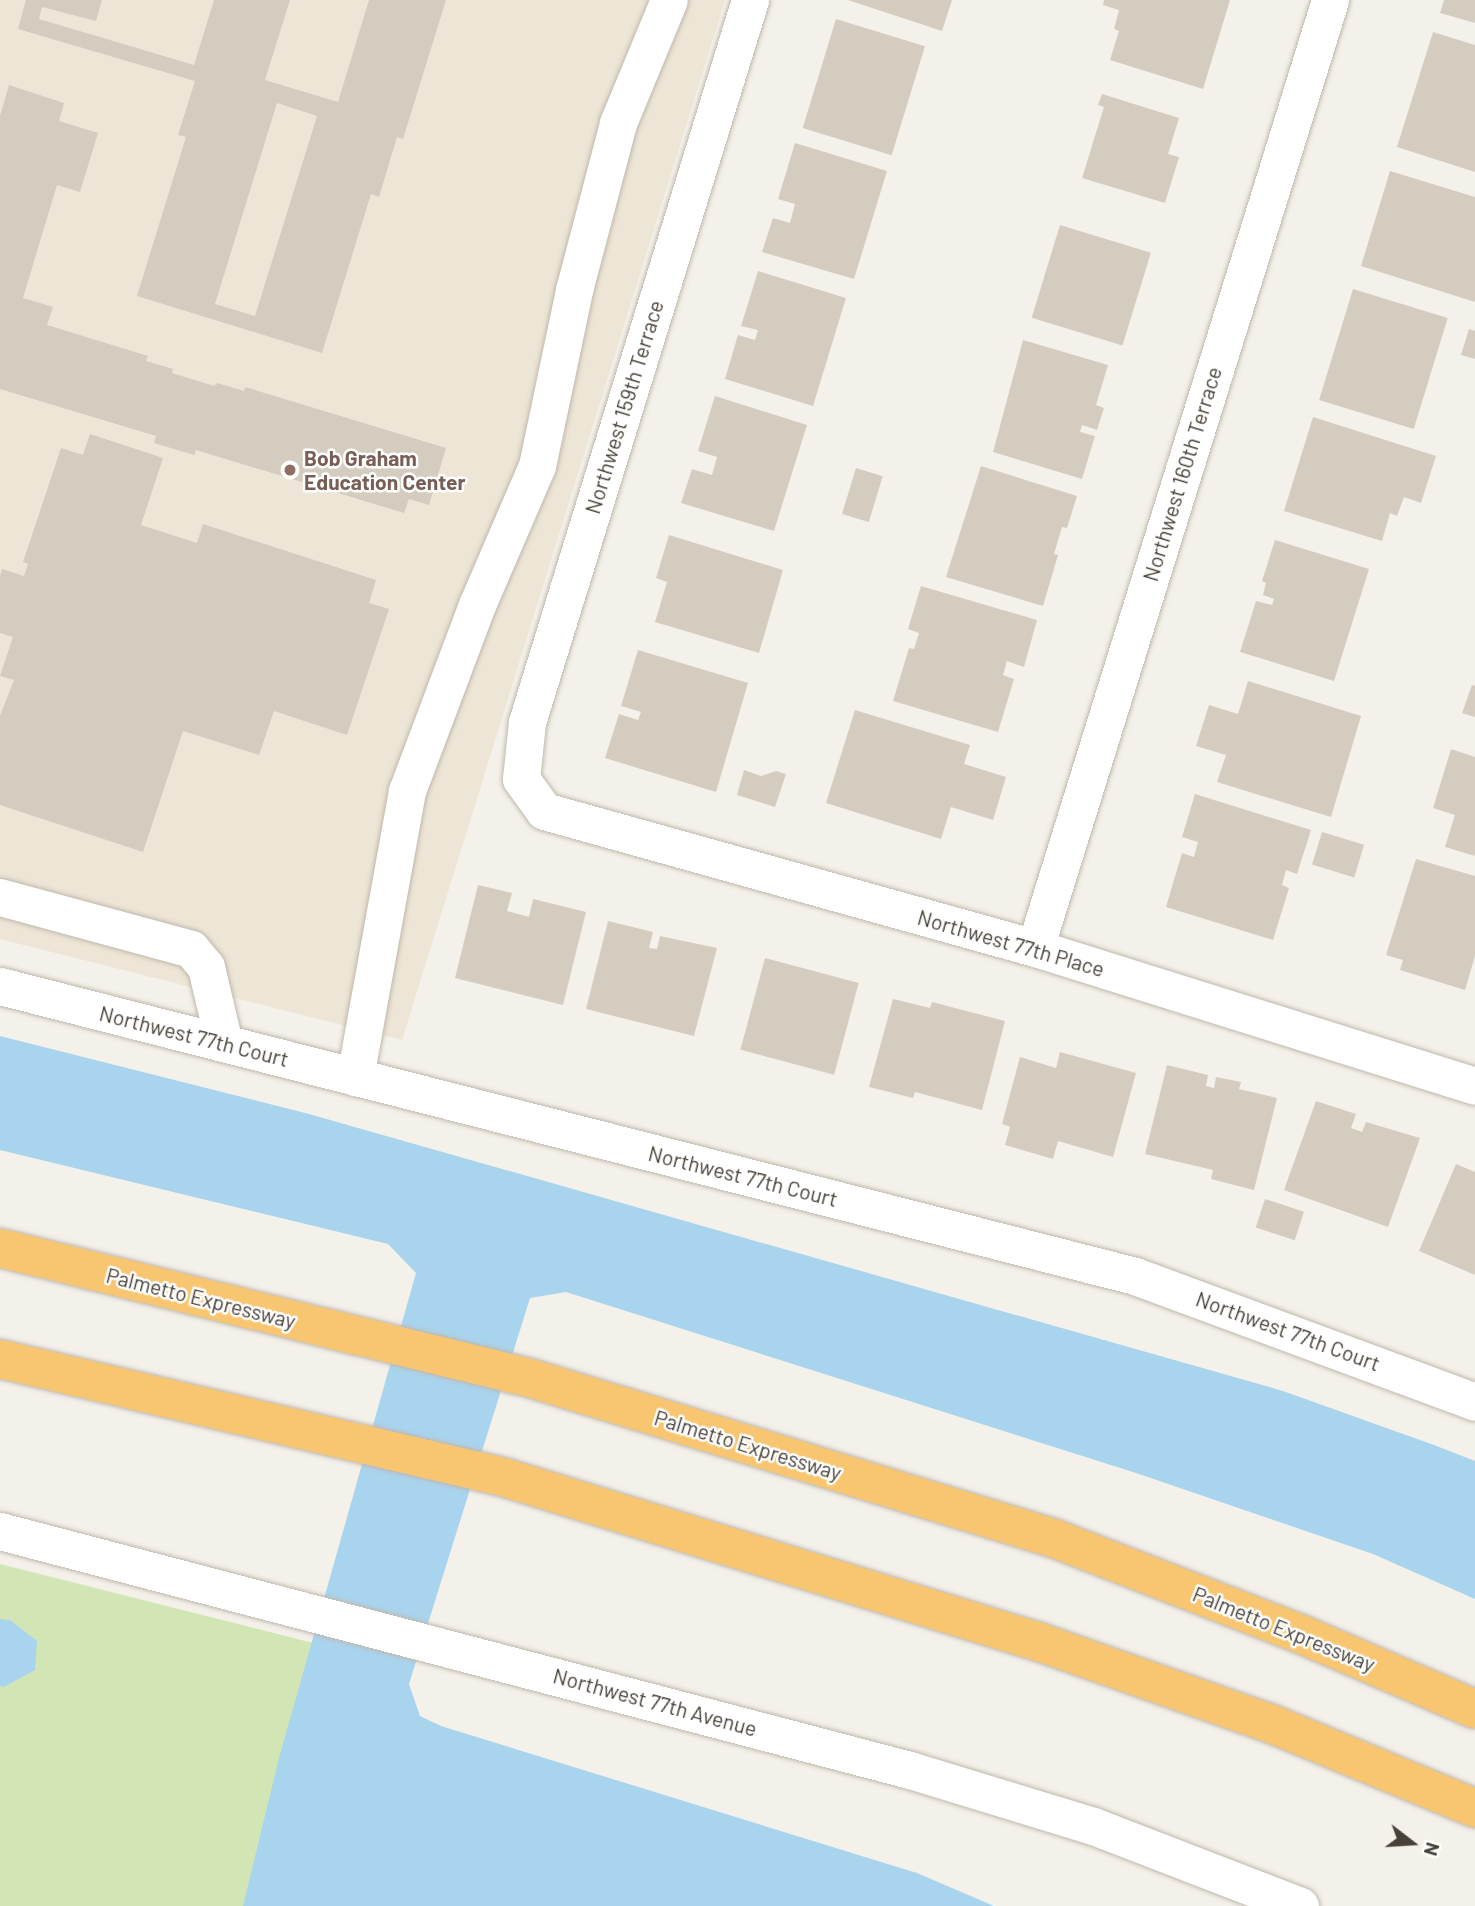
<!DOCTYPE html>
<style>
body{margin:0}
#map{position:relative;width:1475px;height:1906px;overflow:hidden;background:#f4f1ea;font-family:Barlow,sans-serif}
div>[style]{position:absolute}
.education>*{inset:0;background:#ede5d5}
.green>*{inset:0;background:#d2e6b5}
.water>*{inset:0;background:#a9d4ee}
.building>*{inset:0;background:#d5ccc0;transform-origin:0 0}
.roads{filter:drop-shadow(0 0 2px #bfb8ad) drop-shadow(0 0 2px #bfb8ad)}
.minor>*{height:37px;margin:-18.5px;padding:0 18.5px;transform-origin:18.5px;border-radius:18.5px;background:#fff}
.highway>*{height:38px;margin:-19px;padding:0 19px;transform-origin:19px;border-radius:19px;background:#f8c671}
.dots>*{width:19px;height:19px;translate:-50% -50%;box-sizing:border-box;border:4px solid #fff;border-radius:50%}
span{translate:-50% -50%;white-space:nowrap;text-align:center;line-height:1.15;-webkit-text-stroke:5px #fff;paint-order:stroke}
.street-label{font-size:21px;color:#484138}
.education-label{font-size:21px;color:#785e54;font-weight:700}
.left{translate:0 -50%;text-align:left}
.north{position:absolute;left:1377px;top:1808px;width:70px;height:70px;-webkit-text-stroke:5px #fff;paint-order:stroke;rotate:107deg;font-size:19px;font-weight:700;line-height:28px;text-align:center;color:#484138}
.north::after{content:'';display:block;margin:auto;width:24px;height:32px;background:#484138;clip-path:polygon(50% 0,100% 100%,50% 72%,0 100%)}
</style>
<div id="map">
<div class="education">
<div style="clip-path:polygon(0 0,725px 0,402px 1040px,0 939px)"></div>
</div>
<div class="green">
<div style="clip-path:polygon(0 1564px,325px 1646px,263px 1906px,0 1906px)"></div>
</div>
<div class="water">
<div style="clip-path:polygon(0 1036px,309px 1114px,1283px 1391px,1434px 1445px,1475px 1461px,1475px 1599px,1373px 1554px,1136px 1473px,566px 1292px,530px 1298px,409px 1684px,420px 1716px,441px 1726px,917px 1873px,994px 1906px,243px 1906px,279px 1758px,416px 1273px,388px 1244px,0 1150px)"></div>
<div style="clip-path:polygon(0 1619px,10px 1620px,37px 1641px,35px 1670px,4px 1687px,0 1686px)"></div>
</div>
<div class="building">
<div style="clip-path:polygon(evenodd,26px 0,102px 0,96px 21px,42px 7px,39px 19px,194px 65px,214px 0,290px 0,265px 80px,338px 102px,369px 0,446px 0,403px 139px,397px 137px,379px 197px,371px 194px,322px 353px,137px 296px,186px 137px,178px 135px,195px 81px,18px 29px,26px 0,277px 103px,317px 116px,255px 316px,215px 304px,277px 103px)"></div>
<div style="clip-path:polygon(848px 0,952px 0,942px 31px)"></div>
<div style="clip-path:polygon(1104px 0,1230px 0,1203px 89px,1110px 60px,1119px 31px,1114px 29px,1119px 10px,1103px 5px)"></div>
<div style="clip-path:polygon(1444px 0,1475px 0,1475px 23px,1440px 13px)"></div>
<div style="left:836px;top:19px;width:93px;height:114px;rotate:17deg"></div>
<div style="clip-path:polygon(1433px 32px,1475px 45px,1475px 172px,1397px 147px)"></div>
<div style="clip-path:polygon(9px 85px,64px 103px,59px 121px,98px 133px,80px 192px,57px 185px,23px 298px,53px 307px,47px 325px,148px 356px,146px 361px,173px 369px,172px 373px,214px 386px,217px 383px,244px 391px,245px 387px,446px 448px,429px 505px,409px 499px,404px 513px,196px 450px,194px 455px,154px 443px,156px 436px,0 389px,0 116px)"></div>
<div style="clip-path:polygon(1102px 94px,1179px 118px,1168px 154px,1179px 157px,1165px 203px,1082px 178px,1104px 107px,1098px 105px)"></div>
<div style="clip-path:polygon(795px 143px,887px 171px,854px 279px,762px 252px,773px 218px,790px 223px,795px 204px,778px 199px)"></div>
<div style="clip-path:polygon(1390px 171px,1475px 197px,1475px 302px,1361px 266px)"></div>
<div style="left:1060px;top:225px;width:95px;height:97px;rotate:17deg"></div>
<div style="clip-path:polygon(758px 271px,846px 298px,813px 406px,725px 379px,738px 335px,755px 340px,758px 330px,741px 326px)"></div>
<div style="left:1353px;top:289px;width:99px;height:116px;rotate:17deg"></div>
<div style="clip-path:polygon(1469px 329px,1475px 331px,1475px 359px,1461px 355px)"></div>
<div style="clip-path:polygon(1023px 340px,1108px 365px,1096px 405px,1104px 408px,1097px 430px,1082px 425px,1080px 432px,1095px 436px,1082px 479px,993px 452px)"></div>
<div style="clip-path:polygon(715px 396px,807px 425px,774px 531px,681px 503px,692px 469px,712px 475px,717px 457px,698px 451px)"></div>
<div style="clip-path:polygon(1313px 417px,1436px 456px,1421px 503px,1404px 497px,1397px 516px,1390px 513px,1382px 541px,1284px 511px)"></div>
<div style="clip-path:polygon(90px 434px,163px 458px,141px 525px,197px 543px,203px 524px,376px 580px,369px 603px,389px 609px,347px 735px,274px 711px,259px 755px,183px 731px,143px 852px,0 805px,0 716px,14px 680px,0 676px,13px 637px,0 633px,0 576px,2px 569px,24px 576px,28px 564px,23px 562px,61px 448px,83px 455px)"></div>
<div style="clip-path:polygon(981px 466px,1077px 496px,1067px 528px,1062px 527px,1054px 554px,1058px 555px,1043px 606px,946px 577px)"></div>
<div style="left:856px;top:468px;width:28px;height:48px;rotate:17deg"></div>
<div style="clip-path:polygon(669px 535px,783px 570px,759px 653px,655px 622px,667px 582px,656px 578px)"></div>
<div style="clip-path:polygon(1275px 540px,1369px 569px,1334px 681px,1240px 652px,1256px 601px,1272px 605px,1274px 599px,1263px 595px,1266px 583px,1262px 581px)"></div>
<div style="clip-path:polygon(921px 586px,1037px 620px,1024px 667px,1007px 661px,1003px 675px,1014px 679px,998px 732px,893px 701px,909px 648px,914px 649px,919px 633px,908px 629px)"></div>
<div style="clip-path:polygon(638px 650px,748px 683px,716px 792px,605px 758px,619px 714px,638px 720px,641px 712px,621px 706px)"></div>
<div style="clip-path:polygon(1248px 681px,1361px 716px,1331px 817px,1217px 782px,1226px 755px,1196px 746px,1209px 705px,1238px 714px)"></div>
<div style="clip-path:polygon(1472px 685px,1475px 686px,1475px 717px,1462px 713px)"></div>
<div style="clip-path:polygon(855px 710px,970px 745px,964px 764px,1006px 777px,993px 820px,951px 807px,941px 839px,826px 803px)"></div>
<div style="clip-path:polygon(1451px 749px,1475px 757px,1475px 856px,1445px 847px,1455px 815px,1433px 808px)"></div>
<div style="clip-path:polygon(744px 770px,761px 776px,776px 771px,786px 774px,775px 807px,737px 795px)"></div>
<div style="clip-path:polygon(1195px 794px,1311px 830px,1297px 874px,1286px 870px,1282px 885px,1289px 888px,1273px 940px,1166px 907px,1182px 853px,1194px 857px,1198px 842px,1182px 837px)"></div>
<div style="left:1322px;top:832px;width:44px;height:34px;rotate:17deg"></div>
<div style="clip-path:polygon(1416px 859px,1475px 876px,1475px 956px,1465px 990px,1400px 970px,1403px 960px,1386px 955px)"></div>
<div style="clip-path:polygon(478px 885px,512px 893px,507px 911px,529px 917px,533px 899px,586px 912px,563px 1005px,455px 978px)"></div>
<div style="clip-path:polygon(608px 921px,653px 932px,649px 948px,657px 949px,660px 936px,717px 948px,694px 1036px,586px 1009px)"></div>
<div style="left:765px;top:958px;width:97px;height:95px;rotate:15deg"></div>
<div style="clip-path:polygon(893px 999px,930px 1008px,932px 1002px,1005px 1021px,982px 1110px,915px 1092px,913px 1098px,869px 1087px)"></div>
<div style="clip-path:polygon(1060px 1052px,1136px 1073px,1113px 1157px,1058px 1141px,1053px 1159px,1005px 1145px,1010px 1127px,1002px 1124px,1020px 1057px,1056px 1068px)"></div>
<div style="clip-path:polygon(1167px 1065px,1208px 1075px,1206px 1086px,1214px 1088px,1216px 1077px,1241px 1082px,1239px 1089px,1277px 1098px,1254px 1190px,1211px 1179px,1213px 1170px,1145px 1154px)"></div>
<div style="clip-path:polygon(1316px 1101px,1356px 1114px,1351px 1128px,1362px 1132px,1366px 1122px,1420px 1138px,1388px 1227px,1284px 1190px)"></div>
<div style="clip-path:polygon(1456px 1164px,1475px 1172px,1475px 1275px,1419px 1251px)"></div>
<div style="left:1265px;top:1199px;width:41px;height:30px;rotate:18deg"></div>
</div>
<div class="roads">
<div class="minor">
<div style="left:750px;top:0;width:756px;rotate:107.16deg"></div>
<div style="left:527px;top:722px;width:57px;rotate:96deg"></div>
<div style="left:521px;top:779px;width:39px;rotate:54deg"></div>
<div style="left:544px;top:811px;width:510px;rotate:15.59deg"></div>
<div style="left:1035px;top:948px;width:461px;rotate:17.4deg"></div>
<div style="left:0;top:897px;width:198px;rotate:15.2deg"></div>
<div style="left:191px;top:949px;width:23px;rotate:50deg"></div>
<div style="left:206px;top:967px;width:78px;rotate:76.7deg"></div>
<div style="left:1035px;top:948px;width:993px;rotate:-72.71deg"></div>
<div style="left:0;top:986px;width:1171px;rotate:14.33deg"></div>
<div style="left:1135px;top:1276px;width:363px;rotate:20.3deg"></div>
<div style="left:355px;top:1077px;width:291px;rotate:-79.7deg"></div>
<div style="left:407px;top:791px;width:199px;rotate:-69.4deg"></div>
<div style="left:477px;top:605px;width:151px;rotate:-66.7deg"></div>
<div style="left:537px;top:466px;width:180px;rotate:-78.1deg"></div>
<div style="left:574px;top:290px;width:173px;rotate:-75.2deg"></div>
<div style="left:618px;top:123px;width:133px;rotate:-67.5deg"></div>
<div style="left:0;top:1531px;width:941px;rotate:14.72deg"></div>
<div style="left:910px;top:1770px;width:191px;rotate:17deg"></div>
<div style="left:1093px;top:1826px;width:222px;rotate:21.1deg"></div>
</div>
<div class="highway">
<div style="left:0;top:1248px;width:546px;rotate:13.78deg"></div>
<div style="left:530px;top:1378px;width:547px;rotate:17.01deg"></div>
<div style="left:1053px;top:1538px;width:268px;rotate:21.2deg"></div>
<div style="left:1303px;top:1635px;width:187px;rotate:23.3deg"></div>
<div style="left:0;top:1359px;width:517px;rotate:13.2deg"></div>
<div style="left:503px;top:1477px;width:561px;rotate:17.11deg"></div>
<div style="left:1039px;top:1642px;width:247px;rotate:19.4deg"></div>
<div style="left:1272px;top:1724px;width:220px;rotate:22.5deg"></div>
</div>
</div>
<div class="dots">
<div style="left:290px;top:470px;background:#8d6e63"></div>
</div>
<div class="street-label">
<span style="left:624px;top:407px;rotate:-73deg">Northwest 159th Terrace</span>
<span style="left:1182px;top:474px;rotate:-73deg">Northwest 160th Terrace</span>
<span style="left:1011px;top:943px;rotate:16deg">Northwest 77th Place</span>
<span style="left:194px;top:1036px;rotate:14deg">Northwest 77th Court</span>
<span style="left:743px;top:1176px;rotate:14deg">Northwest 77th Court</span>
<span style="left:201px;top:1298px;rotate:14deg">Palmetto Expressway</span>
<span style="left:1288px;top:1331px;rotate:20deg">Northwest 77th Court</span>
<span style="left:748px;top:1445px;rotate:17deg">Palmetto Expressway</span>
<span style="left:1284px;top:1629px;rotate:22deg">Palmetto Expressway</span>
<span style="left:655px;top:1702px;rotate:15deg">Northwest 77th Avenue</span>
</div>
<div class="education-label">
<span class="left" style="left:304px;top:470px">Bob Graham<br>Education Center</span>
</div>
<div class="north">N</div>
</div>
